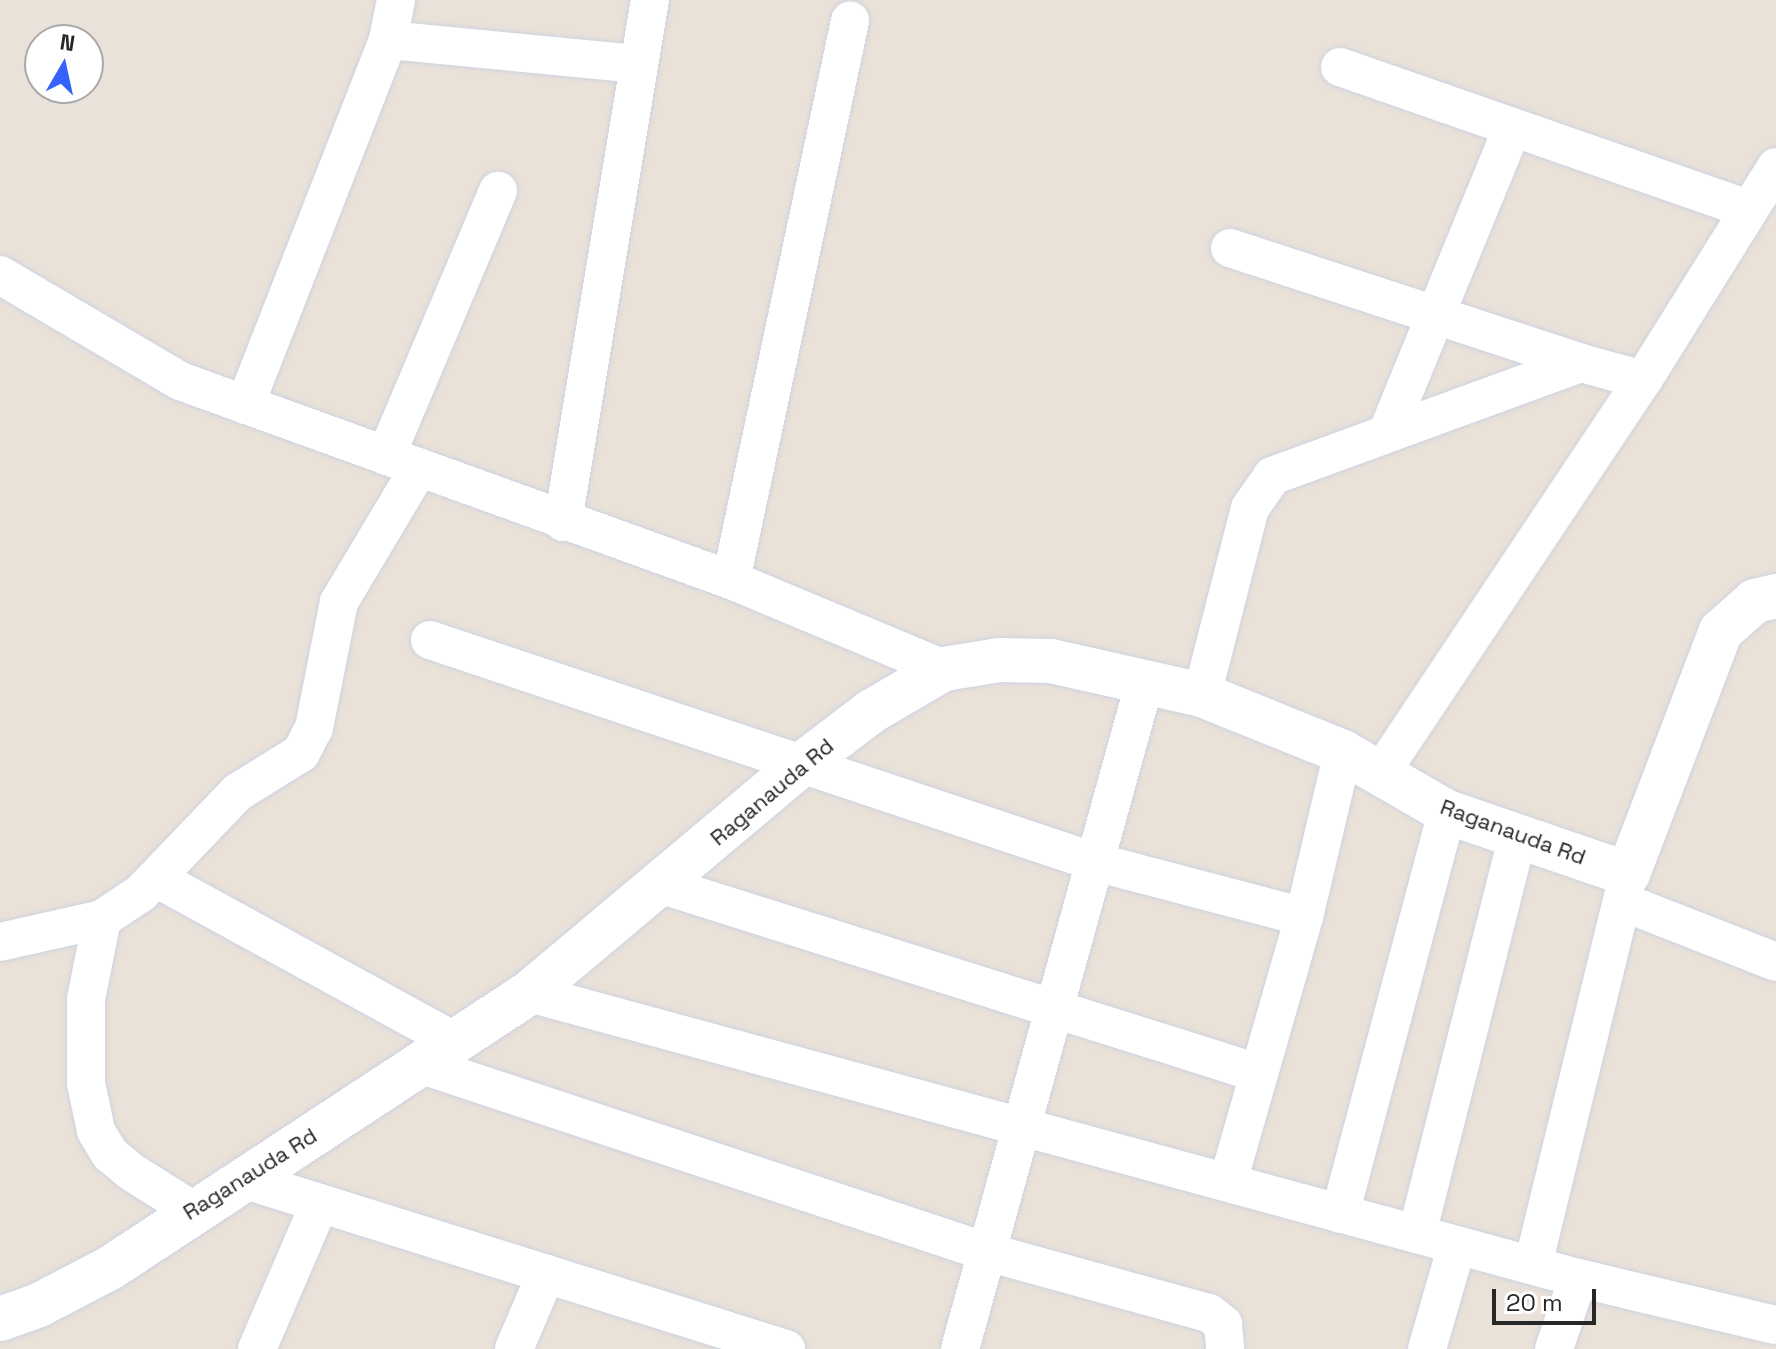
<!DOCTYPE html>
<style>
body{margin:0}
#map{position:relative;width:1776px;height:1349px;overflow:hidden;background:#eae2d8;font-family:"Space Grotesk",sans-serif}
div>[style]{position:absolute}
.roads{filter:drop-shadow(0 0 2px #ced2e1) drop-shadow(0 0 2px #ced2e1)}
.street>*{height:38px;margin:-19px;padding:0 19px;transform-origin:19px;border-radius:19px;background:#fff}
.secondary>*{height:44px;margin:-22px;padding:0 22px;transform-origin:22px;border-radius:22px;background:#fff}
span{translate:-50% -50%;white-space:nowrap;text-align:center;line-height:1.15;-webkit-text-stroke:6px #fff;paint-order:stroke}
.street-label{font-size:22px;color:#272727}
.north{position:absolute;left:24px;top:24px;width:80px;height:80px;box-sizing:border-box;background:#fff;border:2px solid #a9a9a9;border-radius:50%;rotate:9deg;font-size:22px;font-weight:700;line-height:32px;text-align:center;color:#272727}
.north::after{content:'';display:block;margin:auto;width:28px;height:36px;background:#3562fb;clip-path:polygon(50% 0,100% 100%,50% 72%,0 100%)}
.scale{position:absolute;left:1492px;top:1289px;width:104px;height:36px;box-sizing:border-box;border:4px solid #272727;border-top:0;padding-left:10px;font-size:24px;line-height:28px;white-space:nowrap;color:#272727;-webkit-text-stroke:6px #fff;paint-order:stroke}
</style>
<div id="map">
<div class="roads">
<div class="street">
<div style="left:388px;top:40px;width:251px;rotate:5.5deg"></div>
<div style="left:1340px;top:67px;width:431px;rotate:19.2deg"></div>
<div style="left:1230px;top:248px;width:369px;rotate:18.1deg"></div>
<div style="left:0;top:275px;width:209px;rotate:30.5deg"></div>
<div style="left:180px;top:381px;width:586px;rotate:19.86deg"></div>
<div style="left:731px;top:580px;width:231px;rotate:22.7deg"></div>
<div style="left:245px;top:405px;width:392px;rotate:-68.6deg"></div>
<div style="left:388px;top:40px;width:41px;rotate:-78.7deg"></div>
<div style="left:1388px;top:431px;width:327px;rotate:-67.7deg"></div>
<div style="left:386px;top:456px;width:288px;rotate:-67.1deg"></div>
<div style="left:563px;top:522px;width:529px;rotate:-80.54deg"></div>
<div style="left:731px;top:580px;width:572px;rotate:-77.98deg"></div>
<div style="left:430px;top:640px;width:701px;rotate:18.46deg"></div>
<div style="left:1095px;top:862px;width:216px;rotate:14.7deg"></div>
<div style="left:1202px;top:695px;width:193px;rotate:-75.6deg"></div>
<div style="left:1250px;top:508px;width:39px;rotate:-55deg"></div>
<div style="left:1272px;top:476px;width:329px;rotate:-20.1deg"></div>
<div style="left:1581px;top:363px;width:64px;rotate:15.3deg"></div>
<div style="left:1380px;top:774px;width:474px;rotate:-56.3deg"></div>
<div style="left:1643px;top:380px;width:251px;rotate:-58deg"></div>
<div style="left:156px;top:878px;width:340px;rotate:28.7deg"></div>
<div style="left:662px;top:885px;width:625px;rotate:17.51deg"></div>
<div style="left:1623px;top:902px;width:164px;rotate:21.4deg"></div>
<div style="left:102px;top:919px;width:82px;rotate:101.3deg"></div>
<div style="left:86px;top:999px;width:84px;rotate:90deg"></div>
<div style="left:86px;top:1083px;width:49px;rotate:78.2deg"></div>
<div style="left:96px;top:1131px;width:27px;rotate:59deg"></div>
<div style="left:110px;top:1154px;width:26px;rotate:40deg"></div>
<div style="left:130px;top:1171px;width:73px;rotate:32.2deg"></div>
<div style="left:0;top:942px;width:105px;rotate:-12.7deg"></div>
<div style="left:102px;top:919px;width:47px;rotate:-33.7deg"></div>
<div style="left:141px;top:893px;width:140px;rotate:-46.2deg"></div>
<div style="left:238px;top:792px;width:74px;rotate:-31.8deg"></div>
<div style="left:301px;top:753px;width:28px;rotate:-63deg"></div>
<div style="left:314px;top:728px;width:128px;rotate:-78.8deg"></div>
<div style="left:339px;top:602px;width:156px;rotate:-59.2deg"></div>
<div style="left:529px;top:993px;width:1087px;rotate:15.2deg"></div>
<div style="left:1578px;top:1278px;width:204px;rotate:13.4deg"></div>
<div style="left:419px;top:1064px;width:598px;rotate:18.31deg"></div>
<div style="left:987px;top:1252px;width:230px;rotate:15.4deg"></div>
<div style="left:1209px;top:1313px;width:18px;rotate:38deg"></div>
<div style="left:1223px;top:1324px;width:25px;rotate:85deg"></div>
<div style="left:246px;top:1180px;width:566px;rotate:17.38deg"></div>
<div style="left:1228px;top:1182px;width:276px;rotate:-74deg"></div>
<div style="left:1304px;top:917px;width:170px;rotate:-76.7deg"></div>
<div style="left:1340px;top:1214px;width:416px;rotate:-75.1deg"></div>
<div style="left:1417px;top:1234px;width:411px;rotate:-75.8deg"></div>
<div style="left:1533px;top:1265px;width:402px;rotate:-76.3deg"></div>
<div style="left:257px;top:1349px;width:159px;rotate:-66.7deg"></div>
<div style="left:514px;top:1349px;width:82px;rotate:-66.9deg"></div>
<div style="left:960px;top:1349px;width:693px;rotate:-74.52deg"></div>
<div style="left:1427px;top:1349px;width:108px;rotate:-73.9deg"></div>
<div style="left:1554px;top:1349px;width:75px;rotate:-71.3deg"></div>
</div>
<div class="secondary">
<div style="left:0;top:1319px;width:41px;rotate:-19.7deg"></div>
<div style="left:39px;top:1305px;width:80px;rotate:-27.5deg"></div>
<div style="left:110px;top:1268px;width:501px;rotate:-33.28deg"></div>
<div style="left:529px;top:993px;width:355px;rotate:-40deg"></div>
<div style="left:801px;top:765px;width:89px;rotate:-37.3deg"></div>
<div style="left:872px;top:711px;width:83px;rotate:-30.3deg"></div>
<div style="left:944px;top:669px;width:56px;rotate:-9.3deg"></div>
<div style="left:999px;top:660px;width:52px;rotate:1.1deg"></div>
<div style="left:1051px;top:661px;width:155px;rotate:12.7deg"></div>
<div style="left:1202px;top:695px;width:152px;rotate:22deg"></div>
<div style="left:1343px;top:752px;width:120px;rotate:30deg"></div>
<div style="left:1447px;top:812px;width:191px;rotate:18.9deg"></div>
<div style="left:1628px;top:874px;width:260px;rotate:-69.1deg"></div>
<div style="left:1721px;top:631px;width:45px;rotate:-41.4deg"></div>
<div style="left:1755px;top:601px;width:22px;rotate:-13deg"></div>
</div>
</div>
<div class="street-label">
<span style="left:772px;top:792px;rotate:-40deg">Raganauda Rd</span>
<span style="left:1513px;top:832px;rotate:20deg">Raganauda Rd</span>
<span style="left:250px;top:1174px;rotate:-32deg">Raganauda Rd</span>
</div>
<div class="north">N</div>
<div class="scale">20 m</div>
</div>
